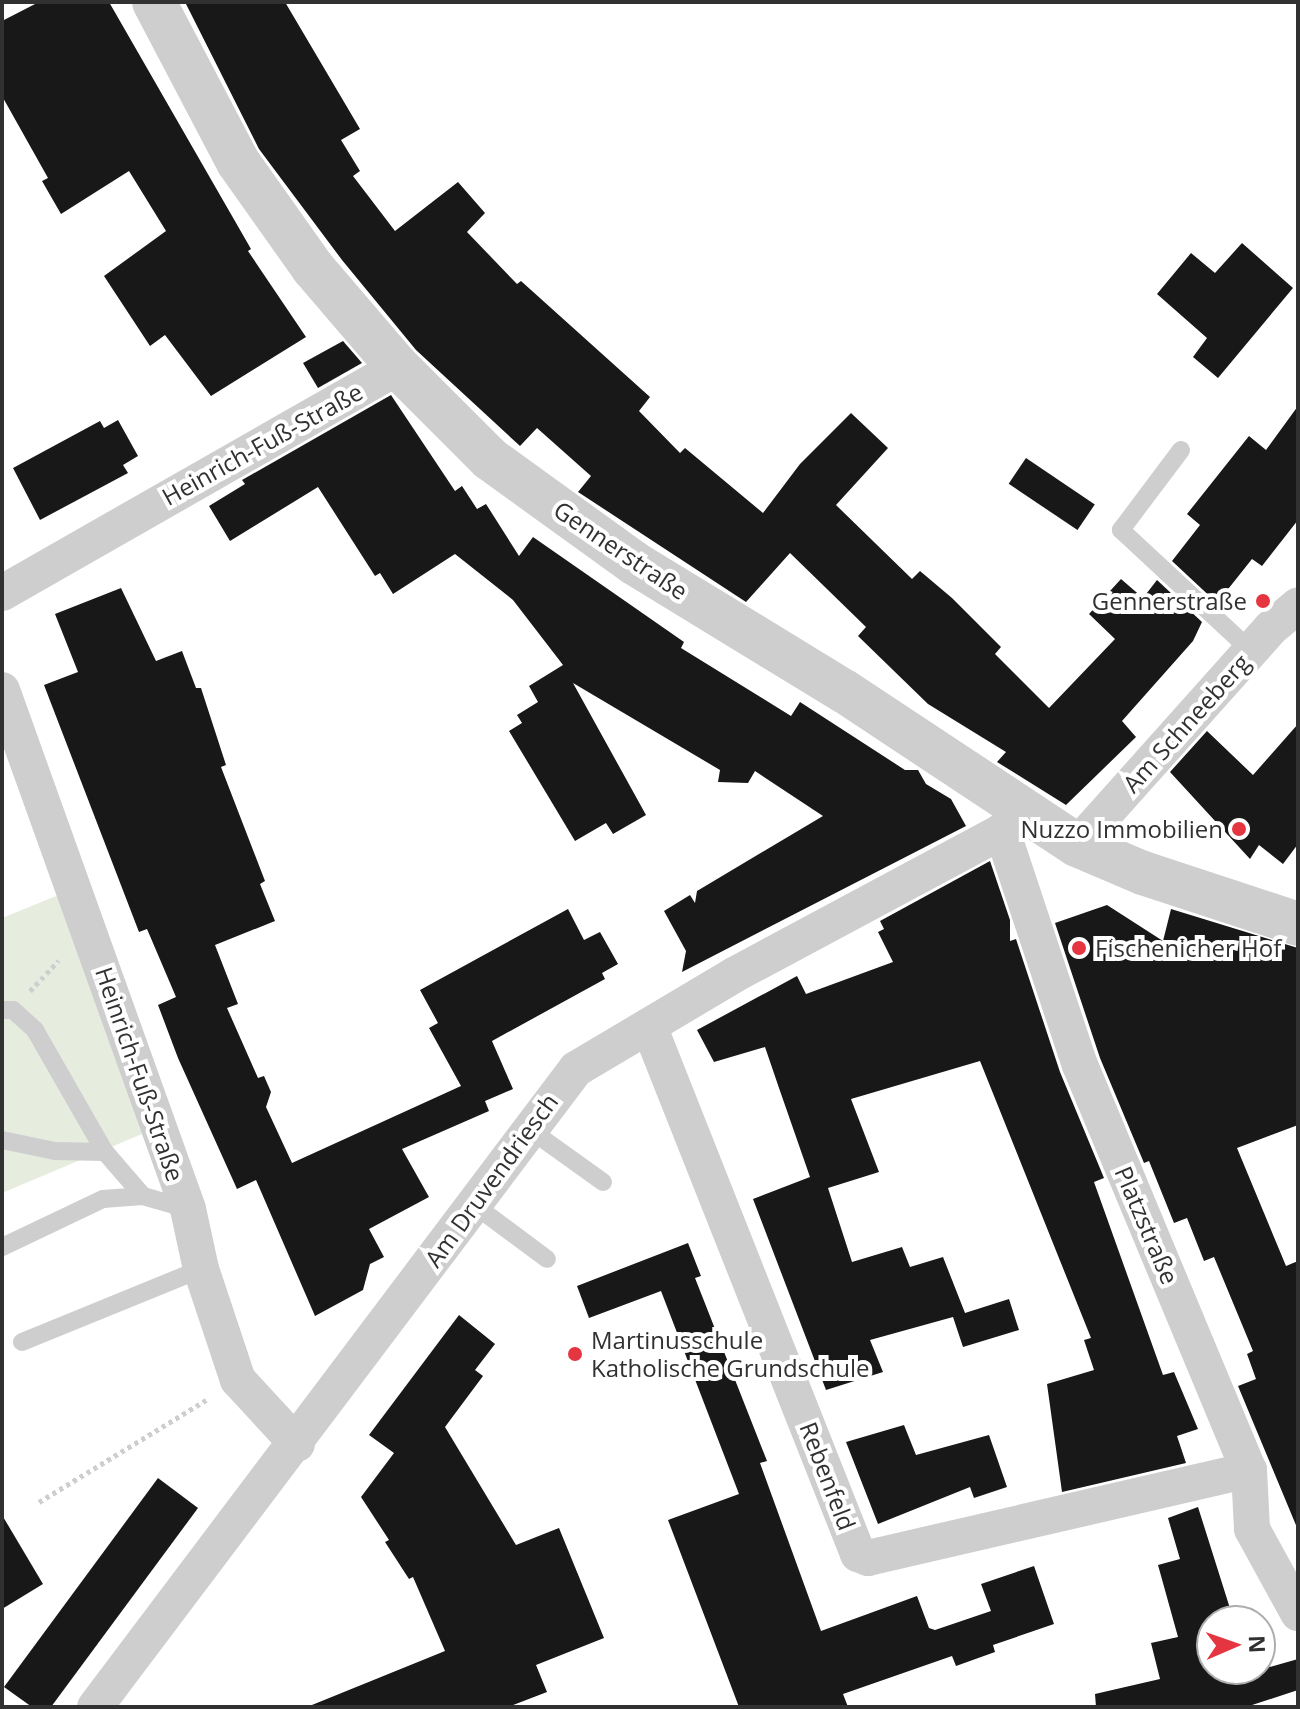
<!DOCTYPE html>
<meta charset="utf-8">
<style>
body{margin:0}
#map{position:relative;width:1300px;height:1709px;overflow:hidden;background:#fff;font-family:"Open Sans",sans-serif}
div>[style]{position:absolute}
.green>*{inset:0;background:#e6eddf}
.building>*{inset:0;background:#181818;transform-origin:0 0}
.path>*{height:5px;margin-top:-2.5px;transform-origin:0;background:repeating-linear-gradient(90deg,#cecece 0 4px,transparent 0 8px)}
.service>*{height:18px;margin:-9px;padding:0 9px;transform-origin:9px;border-radius:9px;background:#cecece}
.minor>*{height:36px;margin:-18px;padding:0 18px;transform-origin:18px;border-radius:18px;background:#cecece}
.tertiary>*{height:44px;margin:-22px;padding:0 22px;transform-origin:22px;border-radius:22px;background:#cecece}
.dots>*{width:22px;height:22px;translate:-50% -50%;box-sizing:border-box;border:4px solid #fff;border-radius:50%}
span{translate:-50% -50%;white-space:nowrap;text-align:center;line-height:1.15;-webkit-text-stroke:8px #fff;paint-order:stroke}
.street-label{font-size:24px;color:#313131}
.poi-label{font-size:24px;color:#313131}
.right{translate:-100% -50%;text-align:right}
.left{translate:0 -50%;text-align:left}
.frame{position:absolute;inset:0;border:4px solid #313131;pointer-events:none}
.north{position:absolute;left:1196px;top:1605px;width:80px;height:80px;box-sizing:border-box;background:#fff;border:2px solid #adadad;border-radius:50%;rotate:88deg;font-size:22px;font-weight:700;line-height:32px;text-align:center;color:#313131}
.north::after{content:'';display:block;margin:auto;width:28px;height:36px;background:#e53540;clip-path:polygon(50% 0,100% 100%,50% 72%,0 100%)}
</style>
<div id="map">
<div class="green">
<div style="clip-path:polygon(61px 894px,142px 1134px,2px 1193px,2px 918px)"></div>
</div>
<div class="building">
<div style="clip-path:polygon(39px 2px,109px 2px,251px 249px,248px 251px,306px 337px,211px 396px,165px 335px,150px 346px,104px 276px,166px 231px,129px 171px,61px 214px,42px 181px,48px 178px,2px 96px,2px 21px)"></div>
<div style="clip-path:polygon(185px 2px,285px 2px,360px 129px,341px 140px,360px 171px,353px 176px,395px 231px,458px 182px,485px 213px,467px 232px,517px 284px,521px 281px,650px 397px,639px 411px,680px 453px,685px 448px,763px 513px,800px 464px,851px 413px,888px 448px,836px 505px,912px 579px,920px 571px,952px 598px,1001px 647px,995px 654px,1049px 708px,1115px 639px,1089px 614px,1121px 579px,1143px 598px,1157px 580px,1202px 622px,1193px 641px,1122px 721px,1136px 737px,1066px 805px,997px 762px,1006px 752px,928px 704px,858px 636px,866px 627px,790px 553px,746px 602px,578px 492px,591px 476px,537px 428px,520px 446px,416px 350px,342px 260px,259px 149px)"></div>
<div style="clip-path:polygon(1242px 243px,1293px 288px,1218px 378px,1193px 357px,1207px 338px,1157px 294px,1191px 253px,1215px 273px)"></div>
<div style="clip-path:polygon(343px 341px,362px 363px,318px 388px,303px 363px)"></div>
<div style="clip-path:polygon(391px 395px,455px 491px,462px 486px,477px 509px,486px 504px,519px 556px,533px 537px,684px 642px,681px 648px,791px 716px,800px 702px,905px 770px,918px 770px,926px 784px,951px 799px,966px 826px,682px 972px,686px 951px,664px 911px,690px 895px,695px 903px,697px 891px,823px 816px,755px 771px,748px 783px,718px 782px,720px 770px,573px 683px,646px 815px,613px 834px,606px 823px,575px 841px,509px 731px,522px 723px,517px 715px,538px 702px,529px 686px,563px 665px,513px 600px,455px 554px,393px 594px,380px 573px,375px 576px,318px 487px,230px 541px,209px 506px,245px 484px,242px 480px)"></div>
<div style="clip-path:polygon(1298px 406px,1298px 520px,1262px 566px,1252px 559px,1217px 603px,1172px 561px,1200px 525px,1187px 514px,1249px 436px,1266px 450px)"></div>
<div style="clip-path:polygon(118px 420px,138px 456px,123px 465px,128px 473px,40px 520px,13px 468px,100px 421px,104px 428px)"></div>
<div style="left:1026px;top:458px;width:83px;height:31px;rotate:34deg"></div>
<div style="clip-path:polygon(121px 588px,156px 661px,182px 651px,196px 688px,201px 688px,226px 765px,221px 767px,265px 881px,260px 884px,275px 921px,215px 945px,238px 1004px,227px 1008px,258px 1078px,264px 1076px,271px 1092px,266px 1107px,292px 1163px,461px 1086px,429px 1028px,438px 1023px,420px 990px,568px 909px,584px 940px,600px 932px,618px 964px,602px 973px,605px 979px,492px 1041px,513px 1089px,485px 1101px,489px 1111px,402px 1149px,429px 1197px,369px 1229px,384px 1257px,370px 1264px,363px 1290px,315px 1316px,256px 1180px,237px 1189px,178px 1058px,158px 1005px,176px 997px,147px 929px,139px 932px,44px 685px,78px 672px,55px 614px)"></div>
<div style="clip-path:polygon(1298px 724px,1298px 844px,1283px 864px,1259px 845px,1250px 859px,1170px 772px,1207px 731px,1253px 775px)"></div>
<div style="clip-path:polygon(990px 861px,1010px 920px,1010px 941px,1016px 939px,1060px 1072px,1104px 1178px,1094px 1182px,1163px 1375px,1174px 1372px,1198px 1429px,1177px 1436px,1186px 1463px,1062px 1492px,1047px 1384px,1094px 1370px,1084px 1340px,1091px 1338px,980px 1061px,851px 1099px,879px 1172px,828px 1188px,852px 1262px,902px 1247px,910px 1267px,943px 1257px,965px 1313px,1009px 1299px,1019px 1330px,963px 1347px,953px 1317px,870px 1340px,883px 1372px,826px 1390px,753px 1199px,810px 1177px,779px 1088px,765px 1047px,714px 1062px,697px 1030px,797px 976px,806px 994px,893px 962px,878px 932px,884px 929px,880px 921px)"></div>
<div style="clip-path:polygon(1107px 905px,1163px 941px,1171px 909px,1298px 948px,1298px 1125px,1237px 1148px,1286px 1266px,1298px 1261px,1298px 1530px,1238px 1386px,1256px 1379px,1247px 1354px,1253px 1351px,1214px 1257px,1204px 1261px,1187px 1218px,1174px 1223px,1149px 1161px,1144px 1163px,1100px 1058px,1055px 923px)"></div>
<div style="clip-path:polygon(688px 1243px,701px 1276px,695px 1278px,767px 1461px,760px 1463px,821px 1631px,917px 1596px,929px 1628px,935px 1630px,991px 1611px,981px 1584px,1034px 1566px,1054px 1624px,993px 1645px,995px 1652px,956px 1666px,952px 1656px,843px 1694px,848px 1707px,739px 1707px,668px 1520px,739px 1494px,661px 1291px,589px 1318px,577px 1286px)"></div>
<div style="clip-path:polygon(459px 1315px,495px 1344px,475px 1370px,483px 1376px,445px 1427px,516px 1545px,559px 1528px,604px 1638px,536px 1665px,547px 1692px,508px 1707px,307px 1707px,445px 1651px,413px 1577px,409px 1579px,385px 1542px,389px 1540px,361px 1497px,394px 1453px,369px 1435px)"></div>
<div style="clip-path:polygon(904px 1425px,916px 1455px,989px 1435px,1007px 1487px,974px 1498px,970px 1487px,878px 1524px,846px 1442px)"></div>
<div style="clip-path:polygon(158px 1478px,198px 1508px,51px 1707px,32px 1707px,4px 1687px)"></div>
<div style="clip-path:polygon(1198px 1507px,1234px 1621px,1212px 1621px,1212px 1669px,1245px 1669px,1245px 1674px,1298px 1659px,1298px 1690px,1246px 1707px,1096px 1707px,1095px 1694px,1160px 1679px,1151px 1643px,1178px 1637px,1158px 1565px,1180px 1559px,1168px 1518px)"></div>
<div style="clip-path:polygon(2px 1515px,43px 1584px,2px 1609px)"></div>
</div>
<div class="path">
<div style="left:30px;top:991px;width:42px;rotate:-46.9deg"></div>
<div style="left:39px;top:1502px;width:196px;rotate:-31.4deg"></div>
</div>
<div class="service">
<div style="left:1181px;top:450px;width:100px;rotate:126.9deg"></div>
<div style="left:1121px;top:530px;width:178px;rotate:42.9deg"></div>
<div style="left:2px;top:1010px;width:11px"></div>
<div style="left:13px;top:1010px;width:30px;rotate:42deg"></div>
<div style="left:35px;top:1030px;width:141px;rotate:60.2deg"></div>
<div style="left:105px;top:1152px;width:58px;rotate:49.2deg"></div>
<div style="left:529px;top:1129px;width:91px;rotate:35.6deg"></div>
<div style="left:2px;top:1140px;width:54px;rotate:11.7deg"></div>
<div style="left:55px;top:1151px;width:50px;rotate:1.1deg"></div>
<div style="left:473px;top:1204px;width:92px;rotate:36.6deg"></div>
<div style="left:2px;top:1247px;width:112px;rotate:-25.4deg"></div>
<div style="left:103px;top:1199px;width:40px;rotate:-4.3deg"></div>
<div style="left:143px;top:1196px;width:47px;rotate:16.1deg"></div>
<div style="left:22px;top:1342px;width:193px;rotate:-22.2deg"></div>
</div>
<div class="minor">
<div style="left:2px;top:593px;width:456px;rotate:-29.7deg"></div>
<div style="left:2px;top:690px;width:551px;rotate:70.28deg"></div>
<div style="left:188px;top:1209px;width:61px;rotate:77.8deg"></div>
<div style="left:201px;top:1269px;width:117px;rotate:71.6deg"></div>
<div style="left:238px;top:1380px;width:87px;rotate:47.3deg"></div>
<div style="left:1002px;top:831px;width:247px;rotate:71.6deg"></div>
<div style="left:1080px;top:1065px;width:439px;rotate:67.4deg"></div>
<div style="left:1249px;top:1470px;width:59px;rotate:87.1deg"></div>
<div style="left:1252px;top:1529px;width:96px;rotate:61.3deg"></div>
<div style="left:1077px;top:845px;width:291px;rotate:-48.2deg"></div>
<div style="left:1271px;top:628px;width:35px;rotate:-40deg"></div>
<div style="left:649px;top:1026px;width:568px;rotate:68.4deg"></div>
<div style="left:858px;top:1554px;width:11px;rotate:22deg"></div>
<div style="left:868px;top:1558px;width:391px;rotate:-13deg"></div>
<div style="left:95px;top:1707px;width:799px;rotate:-52.99deg"></div>
<div style="left:576px;top:1069px;width:184px;rotate:-30.7deg"></div>
<div style="left:734px;top:975px;width:304px;rotate:-28.2deg"></div>
<div style="left:1002px;top:831px;width:30px;rotate:-37deg"></div>
</div>
<div class="tertiary">
<div style="left:154px;top:2px;width:181px;rotate:62.3deg"></div>
<div style="left:238px;top:162px;width:130px;rotate:54.7deg"></div>
<div style="left:313px;top:268px;width:130px;rotate:49.4deg"></div>
<div style="left:398px;top:367px;width:130px;rotate:45deg"></div>
<div style="left:490px;top:459px;width:178px;rotate:35.8deg"></div>
<div style="left:634px;top:563px;width:246px;rotate:31.4deg"></div>
<div style="left:844px;top:691px;width:279px;rotate:33.5deg"></div>
<div style="left:1077px;top:845px;width:72px;rotate:23deg"></div>
<div style="left:1143px;top:873px;width:163px;rotate:18.2deg"></div>
</div>
<div class="dots">
<div style="left:1263px;top:601px;background:#e53540"></div>
<div style="left:1239px;top:829px;background:#e53540"></div>
<div style="left:1079px;top:948px;background:#e53540"></div>
<div style="left:575px;top:1354px;background:#e53540"></div>
</div>
<div class="street-label">
<span style="left:262px;top:444px;rotate:-29deg">Heinrich-Fuß-Straße</span>
<span style="left:621px;top:550px;rotate:34deg">Gennerstraße</span>
<span style="left:1186px;top:723px;rotate:-48deg">Am Schneeberg</span>
<span style="left:140px;top:1074px;rotate:71deg">Heinrich-Fuß-Straße</span>
<span style="left:491px;top:1180px;rotate:-54deg">Am Druvendriesch</span>
<span style="left:1147px;top:1225px;rotate:67deg">Platzstraße</span>
<span style="left:828px;top:1476px;rotate:69deg">Rebenfeld</span>
</div>
<div class="poi-label">
<span class="right" style="left:1247px;top:601px">Gennerstraße</span>
<span class="right" style="left:1223px;top:829px">Nuzzo Immobilien</span>
<span class="left" style="left:1095px;top:948px">Fischenicher Hof</span>
<span class="left" style="left:591px;top:1354px">Martinusschule<br>Katholische Grundschule</span>
</div>
<div class="frame"></div>
<div class="north">N</div>
</div>
